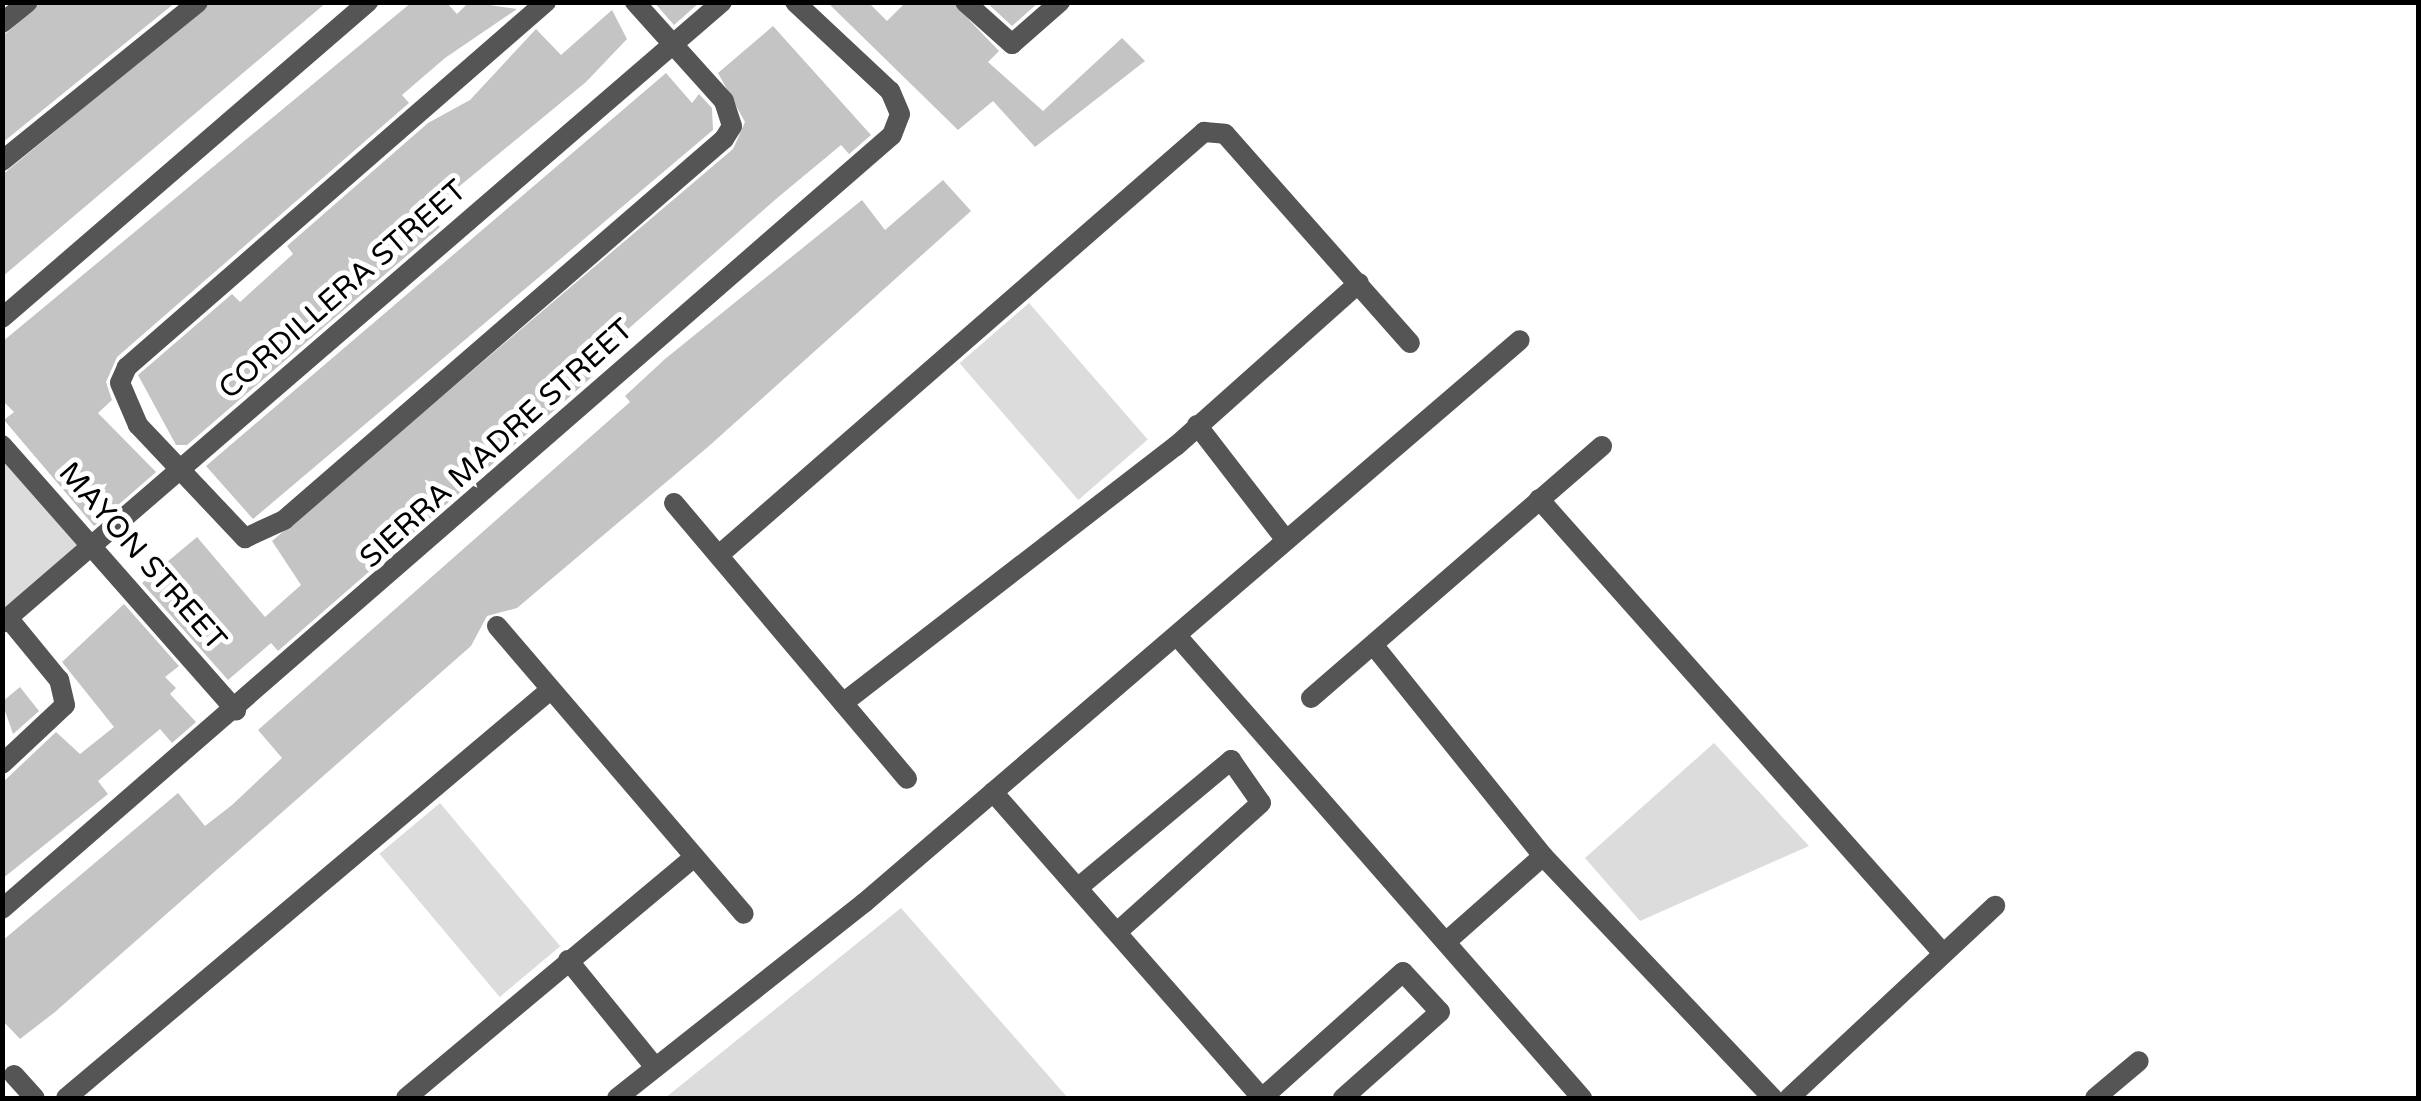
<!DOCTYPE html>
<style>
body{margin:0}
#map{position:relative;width:2421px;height:1101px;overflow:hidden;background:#fff;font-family:"Varela Round",sans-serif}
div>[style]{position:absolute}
.green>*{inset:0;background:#dcdcdc;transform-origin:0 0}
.building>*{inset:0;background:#c4c4c4}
.minor>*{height:20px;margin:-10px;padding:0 10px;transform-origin:10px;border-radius:10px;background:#555}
span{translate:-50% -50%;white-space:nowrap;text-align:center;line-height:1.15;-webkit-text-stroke:10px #fff;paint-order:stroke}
.street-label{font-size:30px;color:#000}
.frame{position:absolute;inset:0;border:5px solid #000;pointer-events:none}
</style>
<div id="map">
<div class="green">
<div style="left:1029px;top:303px;width:181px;height:92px;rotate:49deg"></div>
<div style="clip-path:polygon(2px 458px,80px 548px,2px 615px)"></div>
<div style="clip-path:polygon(1714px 743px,1809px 846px,1640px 921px,1585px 858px)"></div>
<div style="left:440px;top:803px;width:187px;height:79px;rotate:50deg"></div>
<div style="clip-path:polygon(901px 908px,1068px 1098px,665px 1098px)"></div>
</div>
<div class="building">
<div style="clip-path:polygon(41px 2px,176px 2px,2px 143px,2px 37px)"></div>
<div style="clip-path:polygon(211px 2px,327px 2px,2px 277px,2px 175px)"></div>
<div style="clip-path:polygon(412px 2px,446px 2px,457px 14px,469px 2px,517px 9px,445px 58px,402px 95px,409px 103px,117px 357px,106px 382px,112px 400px,98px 413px,156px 472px,94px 526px,4px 420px,14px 412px,2px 400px,2px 342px)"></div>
<div style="clip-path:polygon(654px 2px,700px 2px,674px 25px)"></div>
<div style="clip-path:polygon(827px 2px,868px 2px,887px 21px,906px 2px,952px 2px,999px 51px,988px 62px,1043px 111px,1122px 38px,1145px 61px,1035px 147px,993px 101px,958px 130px)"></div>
<div style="clip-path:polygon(986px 2px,1039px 2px,1012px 26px)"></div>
<div style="clip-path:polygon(612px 10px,627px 39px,586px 82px,427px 213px,440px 227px,187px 445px,176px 445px,138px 375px,232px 294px,240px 302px,293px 254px,287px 246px,428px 123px,470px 100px,536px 29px,561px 55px)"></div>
<div style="clip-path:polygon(773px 26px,871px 135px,849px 154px,841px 145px,776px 199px,586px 366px,594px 375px,566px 400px,278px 651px,271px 643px,228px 680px,142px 583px,197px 537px,265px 617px,301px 585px,272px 541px,733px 149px,745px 122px,718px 73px)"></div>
<div style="clip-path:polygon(666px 73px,692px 103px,699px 94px,712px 108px,713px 130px,253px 519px,206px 466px)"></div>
<div style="clip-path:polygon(943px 180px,971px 211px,709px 446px,517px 608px,487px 616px,471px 646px,55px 1012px,20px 1039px,2px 1020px,2px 941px,178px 793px,205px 826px,232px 805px,282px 758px,258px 730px,630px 402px,625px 396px,665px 359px,862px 200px,885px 230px)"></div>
<div style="clip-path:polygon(124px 604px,179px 666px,165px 677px,176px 688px,170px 694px,196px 722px,172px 743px,160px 729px,98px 781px,108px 794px,2px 879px,2px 783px,56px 732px,80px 754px,114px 727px,62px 662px)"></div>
<div style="clip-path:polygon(20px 687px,39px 711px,13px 734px,2px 702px)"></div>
</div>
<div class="minor">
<div style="left:546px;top:2px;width:556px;rotate:138.94deg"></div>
<div style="left:127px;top:367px;width:17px;rotate:114deg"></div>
<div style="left:120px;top:383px;width:46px;rotate:66.8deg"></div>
<div style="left:138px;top:425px;width:156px;rotate:46.6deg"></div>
<div style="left:245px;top:538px;width:43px;rotate:-24.8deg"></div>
<div style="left:284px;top:520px;width:582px;rotate:-40.89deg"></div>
<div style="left:724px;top:139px;width:15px;rotate:-58deg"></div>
<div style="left:732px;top:126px;width:26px;rotate:-108deg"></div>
<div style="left:724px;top:101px;width:133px;rotate:-132deg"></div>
<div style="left:965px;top:2px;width:63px;rotate:41.8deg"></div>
<div style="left:1012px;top:44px;width:64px;rotate:-41.2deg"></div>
<div style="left:2px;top:23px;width:33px;rotate:-39deg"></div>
<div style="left:2px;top:161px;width:252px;rotate:-39deg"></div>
<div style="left:2px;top:318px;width:484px;rotate:-40.8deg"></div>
<div style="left:1197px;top:425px;width:145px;rotate:52.3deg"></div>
<div style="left:2px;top:445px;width:354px;rotate:48.6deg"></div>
<div style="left:1539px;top:499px;width:605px;rotate:48.35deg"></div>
<div style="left:674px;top:503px;width:361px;rotate:49.8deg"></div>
<div style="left:719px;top:555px;width:644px;rotate:-41.09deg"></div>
<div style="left:1204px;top:132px;width:21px;rotate:5deg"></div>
<div style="left:1225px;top:134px;width:279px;rotate:48.5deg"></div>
<div style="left:2px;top:623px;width:951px;rotate:-40.78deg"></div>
<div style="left:497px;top:626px;width:379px;rotate:49.4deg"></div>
<div style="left:1178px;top:637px;width:613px;rotate:48.77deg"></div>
<div style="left:1375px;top:647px;width:268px;rotate:51.2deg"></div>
<div style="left:1543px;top:856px;width:334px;rotate:46.5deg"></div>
<div style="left:1311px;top:698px;width:385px;rotate:-40.9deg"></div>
<div style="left:843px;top:703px;width:421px;rotate:-37.7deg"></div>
<div style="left:1176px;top:446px;width:245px;rotate:-41.7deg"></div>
<div style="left:2px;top:764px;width:86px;rotate:-43.1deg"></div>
<div style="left:65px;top:705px;width:26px;rotate:-103deg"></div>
<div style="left:59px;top:680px;width:80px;rotate:-129.4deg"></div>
<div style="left:993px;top:792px;width:407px;rotate:48.7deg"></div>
<div style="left:1080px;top:886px;width:197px;rotate:-39.8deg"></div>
<div style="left:1231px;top:760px;width:52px;rotate:55.1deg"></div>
<div style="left:1261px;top:803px;width:193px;rotate:138.1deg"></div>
<div style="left:2px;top:909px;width:1179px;rotate:-41.01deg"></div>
<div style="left:892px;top:135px;width:22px;rotate:-69deg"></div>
<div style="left:900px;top:114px;width:25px;rotate:-113deg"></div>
<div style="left:890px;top:91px;width:130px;rotate:-136.9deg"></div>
<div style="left:1447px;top:941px;width:128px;rotate:-41.5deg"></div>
<div style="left:568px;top:960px;width:138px;rotate:50.9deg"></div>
<div style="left:14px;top:1075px;width:31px;rotate:48deg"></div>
<div style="left:66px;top:1098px;width:632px;rotate:-40.12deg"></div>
<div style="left:406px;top:1098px;width:376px;rotate:-39.9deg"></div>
<div style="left:617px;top:1098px;width:315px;rotate:-38.3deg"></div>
<div style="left:864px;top:903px;width:864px;rotate:-40.64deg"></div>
<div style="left:1262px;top:1098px;width:189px;rotate:-41.8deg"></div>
<div style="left:1403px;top:972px;width:54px;rotate:47.2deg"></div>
<div style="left:1440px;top:1012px;width:130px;rotate:138.4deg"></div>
<div style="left:1789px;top:1098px;width:282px;rotate:-43deg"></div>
<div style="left:2095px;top:1098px;width:57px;rotate:-40.1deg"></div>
</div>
<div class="street-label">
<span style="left:343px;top:290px;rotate:-41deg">CORDILLERA STREET</span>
<span style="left:497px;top:444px;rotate:-42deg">SIERRA MADRE STREET</span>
<span style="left:142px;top:557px;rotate:49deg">MAYON STREET</span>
</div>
<div class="frame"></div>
</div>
